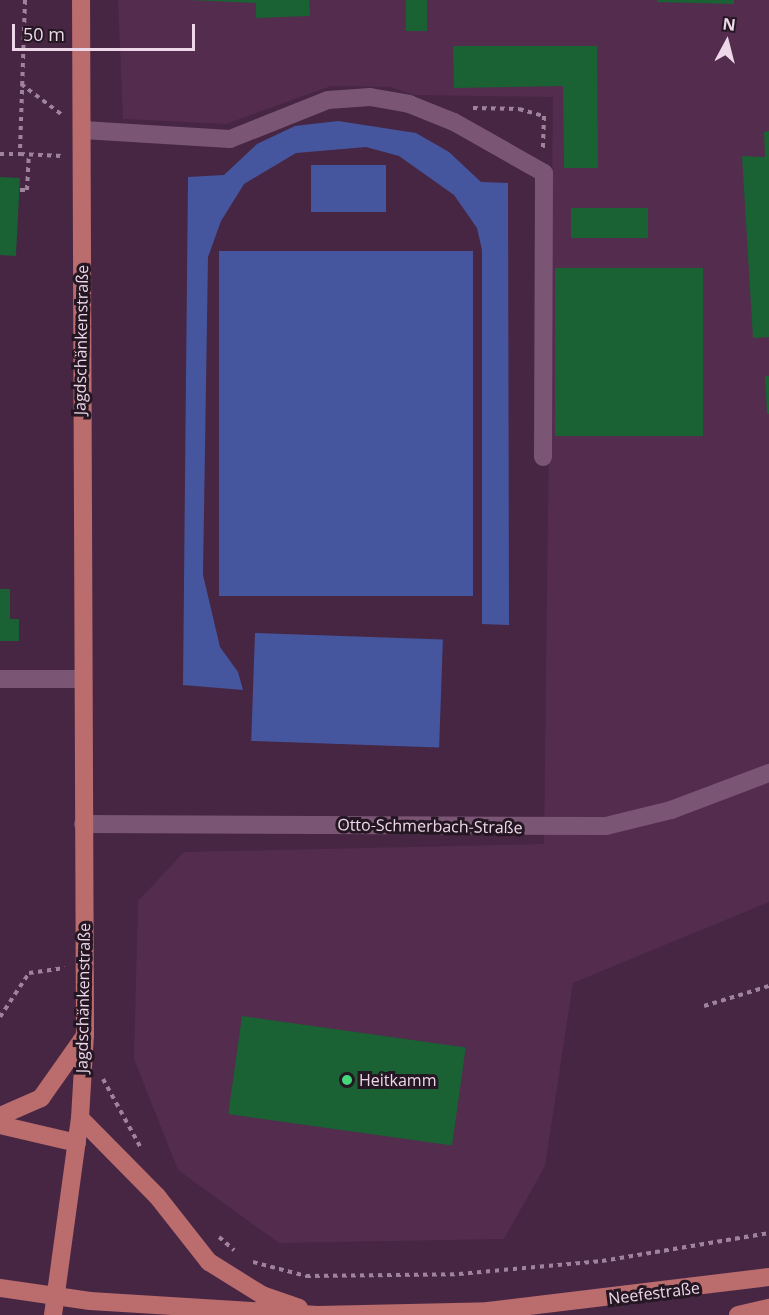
<!DOCTYPE html>
<meta charset="utf-8">
<style>
body{margin:0}
#map{position:relative;width:769px;height:1315px;overflow:hidden;background:#472643;font-family:"Open Sans",sans-serif}
div>[style]{position:absolute}
.built>*{inset:0;background:#532c4e}
.green>*{inset:0;background:#45569f;transform-origin:0 0}
.building>*{inset:0;background:#1a6134;transform-origin:0 0}
.path>*{height:4px;margin-top:-2px;transform-origin:0;background:repeating-linear-gradient(90deg,#9f839b 0 4.5px,transparent 0 9px)}
.minor>*{height:18px;margin:-9px;padding:0 9px;transform-origin:9px;border-radius:9px;background:#7a5574}
.major>*{height:18px;margin:-9px;padding:0 9px;transform-origin:9px;border-radius:9px;background:#bb6c6d}
.dots>*{width:16px;height:16px;translate:-50% -50%;box-sizing:border-box;border:3px solid #241622;border-radius:50%}
span{translate:-50% -50%;white-space:nowrap;text-align:center;line-height:1.15;-webkit-text-stroke:6px #241622;paint-order:stroke}
.street-label{font-size:16px;color:#edd7e9}
.poi-label{font-size:16px;color:#edd7e9}
.left{translate:0 -50%;text-align:left}
.north{position:absolute;left:697px;top:12px;width:60px;height:60px;-webkit-text-stroke:4px #241622;paint-order:stroke;rotate:7deg;font-size:16px;font-weight:700;line-height:24px;text-align:center;color:#edd7e9}
.north::after{content:'';display:block;margin:auto;width:21px;height:27px;background:#edd7e9;clip-path:polygon(50% 0,100% 100%,50% 72%,0 100%)}
.scale{position:absolute;left:12px;top:24px;width:183px;height:27px;box-sizing:border-box;border:3px solid #edd7e9;border-top:0;padding-left:8px;font-size:18px;line-height:21px;white-space:nowrap;color:#edd7e9;-webkit-text-stroke:4px #241622;paint-order:stroke}
</style>
<div id="map">
<div class="built">
<div style="clip-path:polygon(118px 0,769px 0,769px 902px,573px 983px,545px 1166px,504px 1239px,279px 1243px,178px 1170px,134px 1059px,138px 901px,184px 852px,544px 844px,553px 97px,414px 95px,391px 87px,331px 86px,226px 124px,123px 119px)"></div>
</div>
<div class="green">
<div style="clip-path:polygon(338px 121px,416px 133px,449px 152px,481px 182px,508px 183px,509px 625px,482px 624px,482px 250px,477px 228px,454px 195px,399px 156px,366px 147px,296px 153px,244px 184px,221px 221px,208px 257px,203px 575px,220px 647px,238px 672px,243px 690px,183px 685px,188px 177px,224px 175px,257px 144px,295px 126px)"></div>
<div style="left:386px;top:165px;width:47px;height:75px;rotate:90deg"></div>
<div style="left:219px;top:251px;width:254px;height:345px"></div>
<div style="left:255px;top:633px;width:188px;height:108px;rotate:2deg"></div>
</div>
<div class="building">
<div style="clip-path:polygon(189px 0,309px 0,310px 16px,256px 18px,256px 3px)"></div>
<div style="left:406px;top:0;width:21px;height:31px"></div>
<div style="clip-path:polygon(657px 0,734px 0,734px 4px,657px 2px)"></div>
<div style="clip-path:polygon(453px 46px,597px 46px,598px 168px,564px 168px,563px 86px,454px 88px)"></div>
<div style="clip-path:polygon(769px 131px,769px 337px,753px 338px,742px 156px,765px 157px,764px 132px)"></div>
<div style="left:0;top:177px;width:20px;height:78px;rotate:3deg"></div>
<div style="left:648px;top:208px;width:30px;height:77px;rotate:90deg"></div>
<div style="left:703px;top:268px;width:168px;height:148px;rotate:90deg"></div>
<div style="clip-path:polygon(765px 376px,769px 376px,769px 414px,767px 414px)"></div>
<div style="clip-path:polygon(0 589px,10px 589px,10px 619px,19px 619px,19px 641px,0 641px)"></div>
<div style="left:242px;top:1016px;width:226px;height:99px;rotate:8deg"></div>
</div>
<div class="path">
<div style="left:25px;top:0;width:154px;rotate:91.9deg"></div>
<div style="left:20px;top:154px;width:42px;rotate:2.7deg"></div>
<div style="left:21px;top:84px;width:50px;rotate:36.9deg"></div>
<div style="left:473px;top:108px;width:46px;rotate:1.2deg"></div>
<div style="left:519px;top:109px;width:26px;rotate:16deg"></div>
<div style="left:544px;top:116px;width:34px;rotate:92deg"></div>
<div style="left:0;top:154px;width:20px"></div>
<div style="left:20px;top:190px;width:7px"></div>
<div style="left:27px;top:190px;width:36px;rotate:-87deg"></div>
<div style="left:704px;top:1006px;width:68px;rotate:-17.1deg"></div>
<div style="left:0;top:1017px;width:53px;rotate:-56.6deg"></div>
<div style="left:29px;top:973px;width:36px;rotate:-8deg"></div>
<div style="left:103px;top:1079px;width:79px;rotate:61.2deg"></div>
<div style="left:219px;top:1237px;width:20px;rotate:41deg"></div>
<div style="left:253px;top:1262px;width:55px;rotate:14.8deg"></div>
<div style="left:306px;top:1276px;width:153px;rotate:-0.7deg"></div>
<div style="left:459px;top:1274px;width:144px;rotate:-5.2deg"></div>
<div style="left:602px;top:1261px;width:169px;rotate:-9.5deg"></div>
</div>
<div class="minor">
<div style="left:83px;top:130px;width:147px;rotate:3.5deg"></div>
<div style="left:230px;top:139px;width:105px;rotate:-21.7deg"></div>
<div style="left:328px;top:100px;width:42px;rotate:-4.1deg"></div>
<div style="left:370px;top:97px;width:40px;rotate:10deg"></div>
<div style="left:409px;top:104px;width:48px;rotate:21.8deg"></div>
<div style="left:454px;top:122px;width:103px;rotate:29.5deg"></div>
<div style="left:544px;top:173px;width:284px;rotate:90.2deg"></div>
<div style="left:0;top:679px;width:83px"></div>
<div style="left:83px;top:824px;width:523px;rotate:0.22deg"></div>
<div style="left:606px;top:826px;width:67px;rotate:-13.8deg"></div>
<div style="left:671px;top:810px;width:105px;rotate:-20.7deg"></div>
</div>
<div class="major">
<div style="left:0;top:1116px;width:45px;rotate:-23.7deg"></div>
<div style="left:41px;top:1098px;width:75px;rotate:-54.8deg"></div>
<div style="left:80px;top:1118px;width:110px;rotate:45.4deg"></div>
<div style="left:157px;top:1196px;width:84px;rotate:51.8deg"></div>
<div style="left:209px;top:1262px;width:62px;rotate:31.9deg"></div>
<div style="left:262px;top:1295px;width:39px;rotate:19deg"></div>
<div style="left:0;top:1125px;width:79px;rotate:13.2deg"></div>
<div style="left:0;top:1288px;width:91px;rotate:8.2deg"></div>
<div style="left:90px;top:1301px;width:228px;rotate:3.5deg"></div>
<div style="left:318px;top:1315px;width:170px;rotate:-1.3deg"></div>
<div style="left:488px;top:1311px;width:283px;rotate:-6.9deg"></div>
<div style="left:53px;top:1315px;width:199px;rotate:-82.2deg"></div>
<div style="left:80px;top:1118px;width:83px;rotate:-86.6deg"></div>
<div style="left:85px;top:1035px;width:1035px;rotate:-90.22deg"></div>
<div style="left:738px;top:1315px;width:32px;rotate:-13deg"></div>
</div>
<div class="dots">
<div style="left:347px;top:1080px;background:#44d77b"></div>
</div>
<div class="street-label">
<span style="left:81px;top:340px;rotate:-89deg">Jagdschänkenstraße</span>
<span style="left:430px;top:826px;rotate:1deg">Otto-Schmerbach-Straße</span>
<span style="left:83px;top:998px;rotate:-89deg">Jagdschänkenstraße</span>
<span style="left:654px;top:1293px;rotate:-7deg">Neefestraße</span>
</div>
<div class="poi-label">
<span class="left" style="left:359px;top:1080px">Heitkamm</span>
</div>
<div class="north">N</div>
<div class="scale">50 m</div>
</div>
